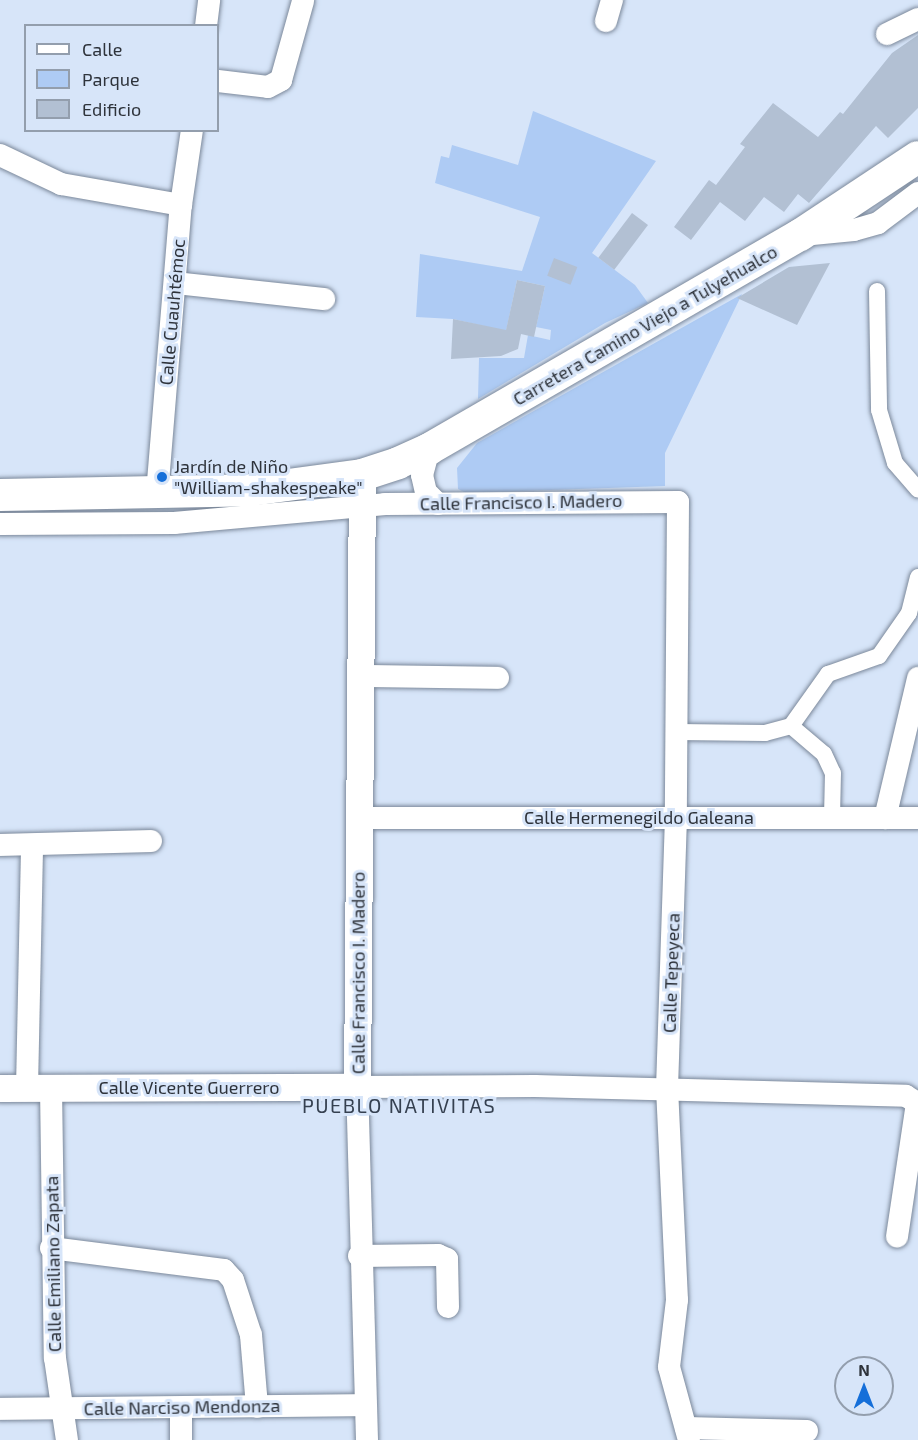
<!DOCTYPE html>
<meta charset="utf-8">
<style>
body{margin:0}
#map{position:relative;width:918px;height:1440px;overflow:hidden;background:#d7e5f9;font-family:"Exo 2",sans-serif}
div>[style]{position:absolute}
.green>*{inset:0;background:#aecbf4}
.building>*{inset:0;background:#b2c0d3;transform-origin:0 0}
.roads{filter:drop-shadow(0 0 2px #7b889a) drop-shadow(0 0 2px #7b889a)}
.pedestrian>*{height:16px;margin:-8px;padding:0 8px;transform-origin:8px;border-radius:8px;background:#fff}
.minor>*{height:22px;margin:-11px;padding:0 11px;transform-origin:11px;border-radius:11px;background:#fff}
.tertiary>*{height:27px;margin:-13.5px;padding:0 13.5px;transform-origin:13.5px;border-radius:13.5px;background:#fff}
.secondary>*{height:32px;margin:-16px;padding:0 16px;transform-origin:16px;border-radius:16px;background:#fff}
.dots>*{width:16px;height:16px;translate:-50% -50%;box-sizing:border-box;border:3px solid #d7e5f9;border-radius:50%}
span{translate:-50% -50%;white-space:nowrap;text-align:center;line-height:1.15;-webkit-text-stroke:6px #d7e5f9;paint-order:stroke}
.street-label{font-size:18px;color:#2e333b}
.poi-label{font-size:18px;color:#2e333b}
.left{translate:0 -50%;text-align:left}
.neighbourhood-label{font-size:20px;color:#354050;letter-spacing:1.5px}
.legend{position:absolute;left:24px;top:24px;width:195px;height:108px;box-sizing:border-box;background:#d7e5f9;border:2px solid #939ead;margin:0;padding:8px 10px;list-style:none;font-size:18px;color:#2e333b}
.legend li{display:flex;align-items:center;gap:12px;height:30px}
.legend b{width:30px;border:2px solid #939ead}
.north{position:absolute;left:834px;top:1356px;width:60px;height:60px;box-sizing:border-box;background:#d7e5f9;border:2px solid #939ead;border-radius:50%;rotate:0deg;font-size:16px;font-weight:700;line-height:24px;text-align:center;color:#2e333b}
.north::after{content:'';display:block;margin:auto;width:21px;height:27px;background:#156fd9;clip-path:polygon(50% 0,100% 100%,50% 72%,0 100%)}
</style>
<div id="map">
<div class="green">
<div style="clip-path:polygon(533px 111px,656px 161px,592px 253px,635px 285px,648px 303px,605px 323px,478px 399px,479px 358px,524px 358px,528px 335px,550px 340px,551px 330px,536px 327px,545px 286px,517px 280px,506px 331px,453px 319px,416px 317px,420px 254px,522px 271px,540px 217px,435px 183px,441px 156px,449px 158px,452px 145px,518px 165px)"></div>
<div style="clip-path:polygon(742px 294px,665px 453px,665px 486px,466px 493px,458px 489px,457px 468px,477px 443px)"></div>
</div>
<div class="building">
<div style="clip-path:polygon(918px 35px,918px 108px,888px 138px,876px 126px,809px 203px,798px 194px,784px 212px,764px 197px,745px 221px,720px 202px,691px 240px,674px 227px,709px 180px,716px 185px,745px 147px,740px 144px,773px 103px,818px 137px,840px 112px,843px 114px,892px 53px)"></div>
<div style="left:632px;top:213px;width:20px;height:56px;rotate:37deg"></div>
<div style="left:554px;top:258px;width:25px;height:19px;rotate:21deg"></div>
<div style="clip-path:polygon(830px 263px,797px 325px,737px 298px,789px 267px)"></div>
<div style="clip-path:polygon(517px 280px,545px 286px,534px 337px,521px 334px,518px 349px,501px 356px,451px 359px,453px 319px,506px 330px)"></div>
</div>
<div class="roads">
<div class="pedestrian">
<div style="left:877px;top:291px;width:119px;rotate:89deg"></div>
<div style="left:879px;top:410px;width:55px;rotate:73.2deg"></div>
<div style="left:895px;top:463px;width:35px;rotate:49deg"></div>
<div style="left:791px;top:726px;width:43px;rotate:40.3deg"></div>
<div style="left:824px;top:754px;width:21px;rotate:65deg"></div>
<div style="left:833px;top:773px;width:43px;rotate:91.3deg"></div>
<div style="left:677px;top:732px;width:88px;rotate:0.7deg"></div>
<div style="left:765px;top:733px;width:27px;rotate:-15deg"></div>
<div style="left:791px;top:726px;width:64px;rotate:-54.6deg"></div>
<div style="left:828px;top:674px;width:54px;rotate:-19.4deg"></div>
<div style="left:879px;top:656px;width:52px;rotate:-55.1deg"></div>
<div style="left:909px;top:613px;width:37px;rotate:-76deg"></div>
</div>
<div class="minor">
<div style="left:606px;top:21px;width:22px;rotate:-74deg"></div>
<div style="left:206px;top:26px;width:26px;rotate:-83deg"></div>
<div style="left:887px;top:34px;width:34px;rotate:-26deg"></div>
<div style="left:218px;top:81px;width:50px;rotate:6.8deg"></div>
<div style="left:268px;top:87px;width:15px;rotate:-28deg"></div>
<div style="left:281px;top:80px;width:82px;rotate:-74.4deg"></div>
<div style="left:0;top:155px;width:68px;rotate:25.4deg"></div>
<div style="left:61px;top:184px;width:122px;rotate:9.9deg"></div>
<div style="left:802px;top:235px;width:52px;rotate:-5.5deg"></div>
<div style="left:854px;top:230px;width:25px;rotate:-16deg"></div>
<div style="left:878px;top:223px;width:50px;rotate:-36.9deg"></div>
<div style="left:176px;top:283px;width:149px;rotate:6.2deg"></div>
<div style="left:429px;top:449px;width:27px;rotate:105deg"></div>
<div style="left:422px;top:475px;width:17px;rotate:77deg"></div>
<div style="left:426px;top:492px;width:17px;rotate:45deg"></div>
<div style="left:157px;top:494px;width:290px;rotate:-85.3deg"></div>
<div style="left:181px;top:205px;width:76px;rotate:-81.7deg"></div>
<div style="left:0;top:524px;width:174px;rotate:-0.3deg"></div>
<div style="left:174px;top:523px;width:212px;rotate:-5.1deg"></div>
<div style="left:385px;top:504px;width:293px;rotate:-0.4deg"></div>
<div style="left:678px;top:502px;width:315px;rotate:90.4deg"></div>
<div style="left:676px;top:817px;width:271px;rotate:91.9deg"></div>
<div style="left:667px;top:1088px;width:212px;rotate:87.3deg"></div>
<div style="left:677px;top:1300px;width:67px;rotate:96.8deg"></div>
<div style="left:669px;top:1367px;width:76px;rotate:74.7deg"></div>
<div style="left:361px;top:676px;width:137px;rotate:0.8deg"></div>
<div style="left:359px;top:818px;width:559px"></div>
<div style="left:885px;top:818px;width:144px;rotate:-76.7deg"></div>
<div style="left:0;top:845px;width:151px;rotate:-1.5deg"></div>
<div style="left:51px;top:1087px;width:271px;rotate:89.2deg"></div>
<div style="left:55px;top:1358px;width:83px;rotate:81.7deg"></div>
<div style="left:27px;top:1088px;width:241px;rotate:-88.8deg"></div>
<div style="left:51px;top:1248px;width:174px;rotate:7.2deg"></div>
<div style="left:224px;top:1270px;width:13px;rotate:48deg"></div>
<div style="left:233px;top:1280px;width:58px;rotate:71.9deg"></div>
<div style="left:251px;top:1335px;width:72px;rotate:85.2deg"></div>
<div style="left:359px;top:1256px;width:79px;rotate:-0.7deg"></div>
<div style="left:438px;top:1255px;width:10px;rotate:24deg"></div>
<div style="left:447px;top:1259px;width:48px;rotate:88.8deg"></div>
<div style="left:0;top:1409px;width:365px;rotate:-0.6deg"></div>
<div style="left:181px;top:1409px;width:31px;rotate:90deg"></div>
<div style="left:686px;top:1428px;width:121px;rotate:1.4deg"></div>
<div style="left:367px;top:1440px;width:353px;rotate:-91.6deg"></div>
<div style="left:357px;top:1087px;width:178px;rotate:-0.3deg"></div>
<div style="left:535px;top:1086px;width:371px;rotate:1.5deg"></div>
<div style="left:906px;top:1096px;width:13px;rotate:32deg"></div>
<div style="left:917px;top:1103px;width:135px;rotate:98.5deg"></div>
</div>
<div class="tertiary">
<div style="left:0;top:1088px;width:357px;rotate:-0.2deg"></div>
<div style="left:357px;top:1087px;width:612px;rotate:-89.53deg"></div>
</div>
<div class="secondary">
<div style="left:0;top:495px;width:251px;rotate:-1.1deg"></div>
<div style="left:251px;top:490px;width:112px;rotate:-7.7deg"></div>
<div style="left:362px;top:475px;width:38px;rotate:-18deg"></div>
<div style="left:398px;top:463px;width:34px;rotate:-24deg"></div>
<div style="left:429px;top:449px;width:428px;rotate:-30deg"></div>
<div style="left:800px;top:235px;width:141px;rotate:-33.5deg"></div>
</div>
</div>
<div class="dots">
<div style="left:162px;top:477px;background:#156fd9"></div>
</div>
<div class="street-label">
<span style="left:172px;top:312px;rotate:-85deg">Calle Cuauhtémoc</span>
<span style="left:645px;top:325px;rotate:-30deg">Carretera Camino Viejo a Tulyehualco</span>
<span style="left:521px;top:502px;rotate:-1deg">Calle Francisco I. Madero</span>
<span style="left:639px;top:817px">Calle Hermenegildo Galeana</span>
<span style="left:358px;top:973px;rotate:-90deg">Calle Francisco I. Madero</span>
<span style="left:671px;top:973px;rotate:-88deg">Calle Tepeyeca</span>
<span style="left:189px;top:1087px">Calle Vicente Guerrero</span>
<span style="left:53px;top:1264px;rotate:-91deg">Calle Emiliano Zapata</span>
<span style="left:182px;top:1407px;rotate:-1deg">Calle Narciso Mendonza</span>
</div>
<div class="poi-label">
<span class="left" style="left:174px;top:477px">Jardín de Niño<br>"William-shakespeake"</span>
</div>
<div class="neighbourhood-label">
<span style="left:399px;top:1105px">PUEBLO NATIVITAS</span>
</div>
<ul class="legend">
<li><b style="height:8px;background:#fff"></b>Calle</li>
<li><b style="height:16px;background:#aecbf4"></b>Parque</li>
<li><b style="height:16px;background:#b2c0d3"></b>Edificio</li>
</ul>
<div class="north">N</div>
</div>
